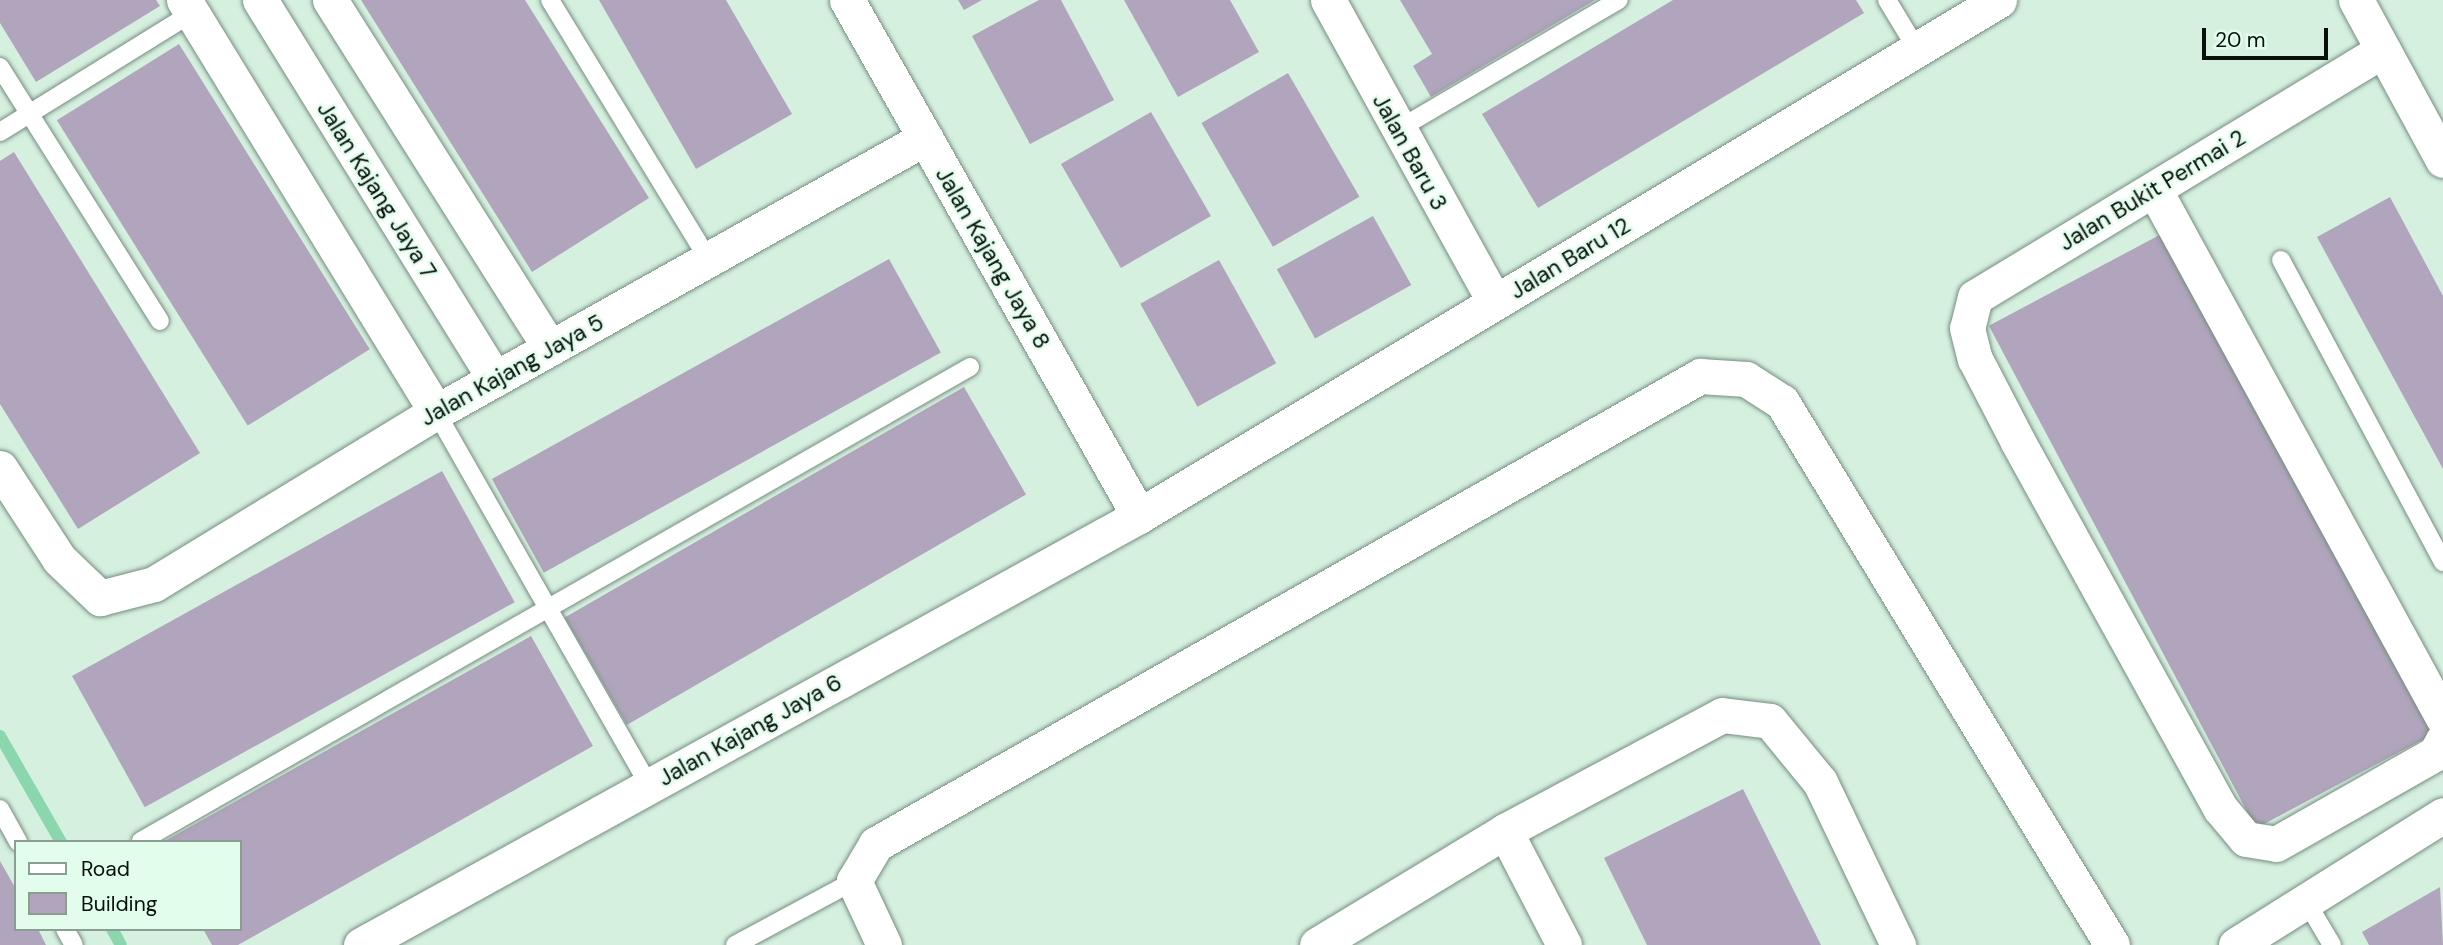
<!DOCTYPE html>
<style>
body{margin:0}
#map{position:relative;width:2443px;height:945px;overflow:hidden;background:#d6f0e0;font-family:"DM Sans",sans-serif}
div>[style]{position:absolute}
.stream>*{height:12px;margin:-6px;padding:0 6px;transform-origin:6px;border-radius:6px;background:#8bd7ad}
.building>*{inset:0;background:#b0a5bc;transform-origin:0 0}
.roads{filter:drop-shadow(0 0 2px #758d7f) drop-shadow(0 0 2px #758d7f)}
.lane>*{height:18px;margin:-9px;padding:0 9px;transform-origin:9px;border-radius:9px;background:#fff}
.street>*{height:35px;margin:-17.5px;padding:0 17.5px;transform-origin:17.5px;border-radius:17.5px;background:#fff}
span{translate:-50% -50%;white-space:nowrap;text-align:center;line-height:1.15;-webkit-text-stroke:5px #e3fded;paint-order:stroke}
.street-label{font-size:23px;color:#07100b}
.legend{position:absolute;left:14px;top:840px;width:228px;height:91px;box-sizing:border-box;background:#e3fded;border:2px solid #8b9e93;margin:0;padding:9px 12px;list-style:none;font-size:21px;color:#07100b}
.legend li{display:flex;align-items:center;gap:14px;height:35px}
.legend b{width:35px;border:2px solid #8b9e93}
.scale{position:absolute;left:2202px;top:28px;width:126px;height:32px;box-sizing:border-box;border:4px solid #07100b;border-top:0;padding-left:9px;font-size:21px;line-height:24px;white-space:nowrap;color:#07100b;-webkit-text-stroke:5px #e3fded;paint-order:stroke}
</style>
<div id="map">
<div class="stream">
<div style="left:0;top:736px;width:122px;rotate:60.1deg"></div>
<div style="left:112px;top:929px;width:18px;rotate:61deg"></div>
</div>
<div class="building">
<div style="clip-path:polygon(0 0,156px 0,160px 6px,36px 82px,0 23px)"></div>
<div style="clip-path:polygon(361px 0,525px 0,649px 198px,532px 272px)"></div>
<div style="clip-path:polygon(599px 0,726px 0,792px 114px,696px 169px)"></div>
<div style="clip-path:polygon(958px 0,982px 0,964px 10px)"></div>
<div style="clip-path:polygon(1039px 0,1061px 0,1114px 100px,1030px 144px,972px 36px)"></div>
<div style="clip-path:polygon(1124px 0,1230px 0,1259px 52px,1178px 97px)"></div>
<div style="clip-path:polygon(1400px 0,1595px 0,1431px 97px,1413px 66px,1432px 54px)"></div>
<div style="clip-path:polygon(1673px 0,1856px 0,1864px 13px,1538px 208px,1482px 114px)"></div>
<div style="left:179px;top:44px;width:360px;height:144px;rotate:58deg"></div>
<div style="left:1288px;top:73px;width:143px;height:100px;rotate:60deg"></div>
<div style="left:1151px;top:112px;width:120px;height:104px;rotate:60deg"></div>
<div style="clip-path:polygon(14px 152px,200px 453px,78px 529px,0 404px,0 161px)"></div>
<div style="clip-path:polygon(2390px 197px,2443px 296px,2443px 469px,2317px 237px)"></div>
<div style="left:1373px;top:216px;width:79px;height:110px;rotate:61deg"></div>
<div style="left:2169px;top:230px;width:569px;height:204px;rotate:62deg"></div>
<div style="left:889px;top:259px;width:107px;height:454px;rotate:61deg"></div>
<div style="left:1219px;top:260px;width:118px;height:90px;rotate:61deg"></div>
<div style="left:964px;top:387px;width:124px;height:461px;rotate:60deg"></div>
<div style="left:442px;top:471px;width:150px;height:423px;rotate:61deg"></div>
<div style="clip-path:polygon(531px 636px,593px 746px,238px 945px,212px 945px,203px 929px,240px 929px,240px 842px,163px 842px)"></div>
<div style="clip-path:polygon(1743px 789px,1821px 945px,1647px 945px,1604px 858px)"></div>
<div style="clip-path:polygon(0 861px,16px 889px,16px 929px,38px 929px,46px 945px,0 945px)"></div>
<div style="clip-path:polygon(2440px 887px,2443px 945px,2369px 945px,2362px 932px)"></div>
</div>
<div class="roads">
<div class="lane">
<div style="left:550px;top:0;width:305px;rotate:58.6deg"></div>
<div style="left:1887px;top:0;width:60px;rotate:58.7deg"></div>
<div style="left:0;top:67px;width:300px;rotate:57.8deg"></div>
<div style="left:1397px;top:130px;width:257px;rotate:-30.4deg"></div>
<div style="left:0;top:132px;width:226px;rotate:-31.8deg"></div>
<div style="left:2281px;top:260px;width:343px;rotate:61.8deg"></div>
<div style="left:436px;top:412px;width:430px;rotate:60.3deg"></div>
<div style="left:0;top:809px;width:38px;rotate:61deg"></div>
<div style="left:141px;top:841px;width:955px;rotate:-29.76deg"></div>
<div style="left:2306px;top:901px;width:51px;rotate:59.4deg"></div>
<div style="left:65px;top:929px;width:18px;rotate:61deg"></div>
<div style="left:735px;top:945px;width:135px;rotate:-28.3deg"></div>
</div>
<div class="street">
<div style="left:184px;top:0;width:483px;rotate:58.5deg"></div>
<div style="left:260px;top:0;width:446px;rotate:58.2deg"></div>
<div style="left:330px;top:0;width:412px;rotate:57.7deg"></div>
<div style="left:847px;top:0;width:593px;rotate:60.49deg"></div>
<div style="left:1328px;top:0;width:345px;rotate:61.1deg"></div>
<div style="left:2356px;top:0;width:182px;rotate:61.5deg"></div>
<div style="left:2383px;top:50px;width:477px;rotate:148.8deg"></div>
<div style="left:1975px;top:297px;width:32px;rotate:104deg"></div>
<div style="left:1967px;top:328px;width:32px;rotate:76deg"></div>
<div style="left:1975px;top:359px;width:93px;rotate:62.6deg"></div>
<div style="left:2018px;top:442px;width:418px;rotate:61.1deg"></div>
<div style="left:2220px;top:808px;width:40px;rotate:50deg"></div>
<div style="left:2246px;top:839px;width:30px;rotate:9deg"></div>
<div style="left:2276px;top:844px;width:184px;rotate:-29.6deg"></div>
<div style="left:2436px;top:753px;width:15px;rotate:-62deg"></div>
<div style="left:2154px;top:189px;width:603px;rotate:61.35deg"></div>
<div style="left:0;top:468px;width:108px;rotate:57deg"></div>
<div style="left:59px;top:559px;width:57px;rotate:43.6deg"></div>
<div style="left:100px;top:598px;width:56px;rotate:-14.5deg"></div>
<div style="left:154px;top:584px;width:330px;rotate:-31.4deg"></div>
<div style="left:436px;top:412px;width:561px;rotate:-29.26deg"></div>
<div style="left:1505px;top:831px;width:128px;rotate:62.6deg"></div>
<div style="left:361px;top:945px;width:888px;rotate:-28.87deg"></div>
<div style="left:1139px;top:516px;width:1003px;rotate:-30.96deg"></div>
<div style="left:884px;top:945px;width:71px;rotate:-115.1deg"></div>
<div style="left:854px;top:881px;width:43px;rotate:-59.3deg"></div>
<div style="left:876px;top:844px;width:948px;rotate:-29.59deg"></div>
<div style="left:1700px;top:376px;width:46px;rotate:3.7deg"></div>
<div style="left:1746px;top:379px;width:43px;rotate:32.6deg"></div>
<div style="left:1782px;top:402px;width:635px;rotate:58.71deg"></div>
<div style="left:1317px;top:945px;width:220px;rotate:-31.2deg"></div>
<div style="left:1505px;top:831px;width:246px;rotate:-28.1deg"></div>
<div style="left:1722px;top:715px;width:48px;rotate:7.1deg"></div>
<div style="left:1770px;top:721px;width:79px;rotate:50.7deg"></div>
<div style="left:1820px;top:782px;width:181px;rotate:64.4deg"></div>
<div style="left:2236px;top:945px;width:244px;rotate:-32.1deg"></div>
</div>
</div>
<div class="street-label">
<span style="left:1410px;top:152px;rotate:61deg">Jalan Baru 3</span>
<span style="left:377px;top:190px;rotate:58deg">Jalan Kajang Jaya 7</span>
<span style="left:2152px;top:190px;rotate:-31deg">Jalan Bukit Permai 2</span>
<span style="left:993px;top:258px;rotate:60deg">Jalan Kajang Jaya 8</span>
<span style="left:1570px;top:258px;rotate:-31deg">Jalan Baru 12</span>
<span style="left:512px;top:370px;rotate:-29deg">Jalan Kajang Jaya 5</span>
<span style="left:750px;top:730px;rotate:-29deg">Jalan Kajang Jaya 6</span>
</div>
<ul class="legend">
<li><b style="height:9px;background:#fff"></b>Road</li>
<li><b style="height:19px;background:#b0a5bc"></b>Building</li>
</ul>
<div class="scale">20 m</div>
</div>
